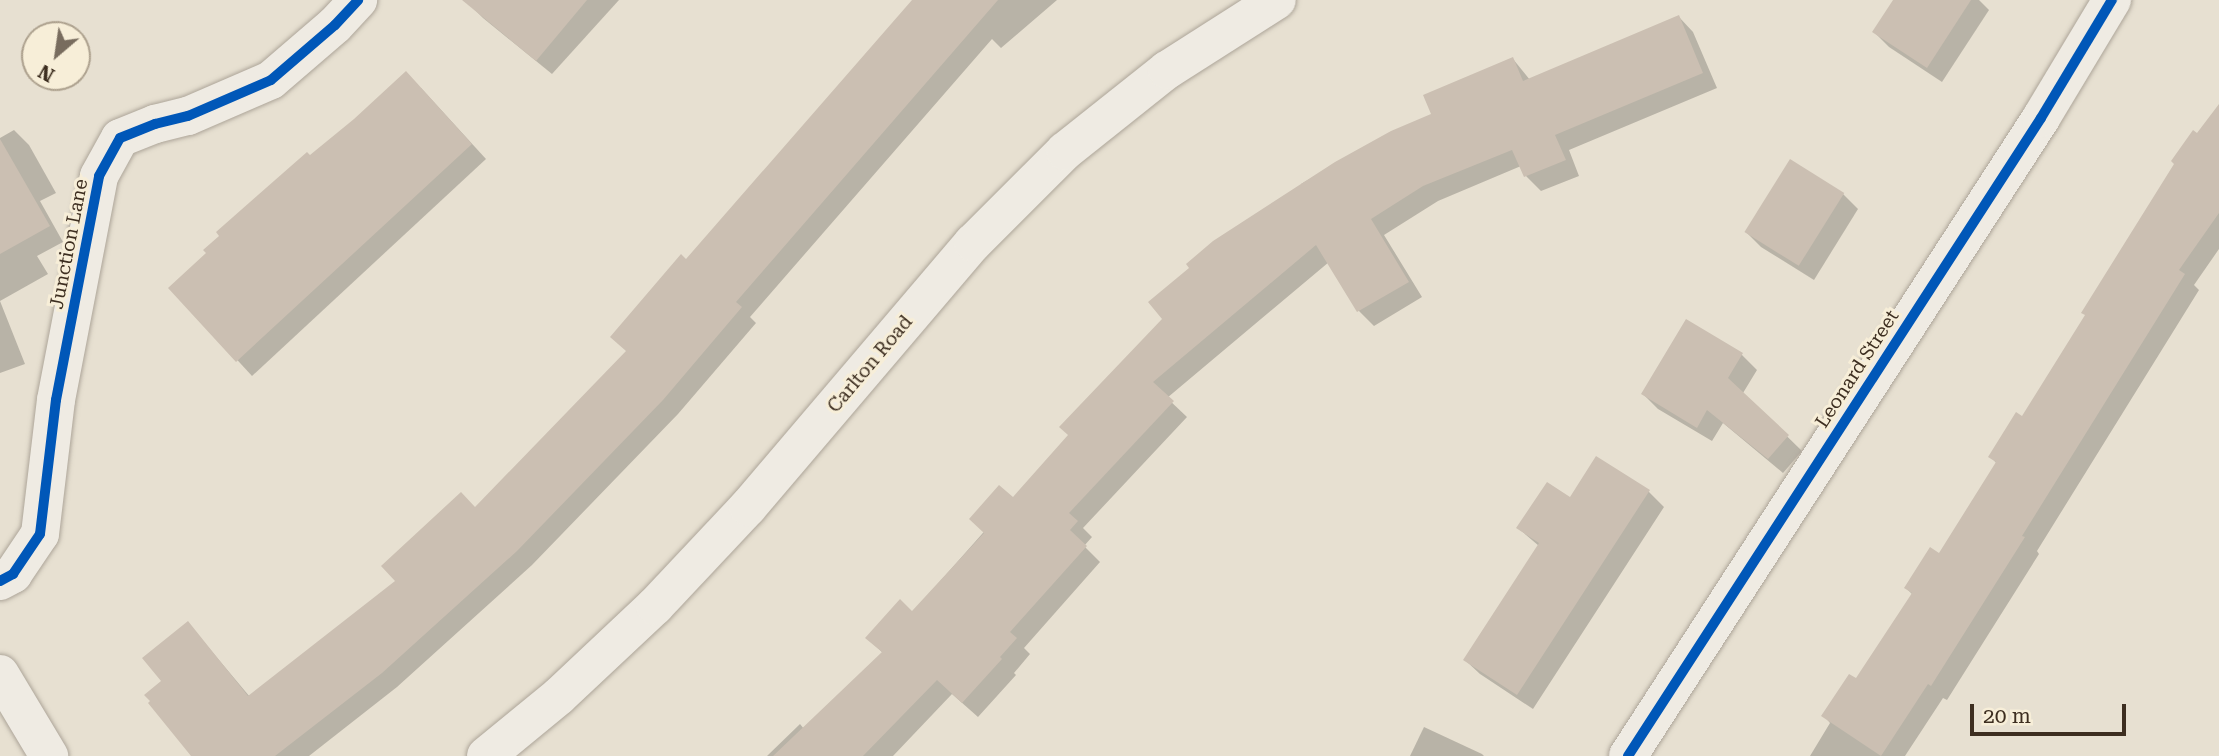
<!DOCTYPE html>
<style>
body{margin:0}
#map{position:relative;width:2219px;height:756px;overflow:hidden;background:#e7e0d1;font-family:"Roboto Serif",serif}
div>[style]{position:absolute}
.shadow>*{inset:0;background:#0003}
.building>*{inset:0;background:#cbbfb2;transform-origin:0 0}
.roads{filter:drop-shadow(0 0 2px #ada599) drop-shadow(0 0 2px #ada599)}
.minor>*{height:38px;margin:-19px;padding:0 19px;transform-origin:19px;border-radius:19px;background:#efebe3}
.secondary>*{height:38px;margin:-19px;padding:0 19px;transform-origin:19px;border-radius:19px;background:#efebe3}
.cycleway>*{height:10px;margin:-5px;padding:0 5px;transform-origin:5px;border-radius:5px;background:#0057b8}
span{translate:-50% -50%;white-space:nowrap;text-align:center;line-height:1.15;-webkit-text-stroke:6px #f7eed8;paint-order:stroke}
.street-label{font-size:19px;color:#3d2e20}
.north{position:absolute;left:21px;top:21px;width:70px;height:70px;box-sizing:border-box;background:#f7eed8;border:2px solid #ada18e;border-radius:50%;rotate:209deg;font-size:19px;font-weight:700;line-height:28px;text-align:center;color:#3d2e20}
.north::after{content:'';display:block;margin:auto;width:24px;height:32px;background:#786c5e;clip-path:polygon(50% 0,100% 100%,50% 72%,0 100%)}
.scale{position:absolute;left:1970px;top:704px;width:156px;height:32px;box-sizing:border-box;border:4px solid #3d2e20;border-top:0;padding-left:9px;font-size:21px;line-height:24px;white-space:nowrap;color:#3d2e20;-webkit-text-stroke:5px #f7eed8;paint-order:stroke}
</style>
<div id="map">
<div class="shadow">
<div style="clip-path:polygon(471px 0,619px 0,552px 74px,483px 18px,468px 3px)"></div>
<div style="clip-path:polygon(927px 0,1057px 0,1001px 48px,992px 39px,750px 317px,756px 323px,678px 414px,532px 565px,397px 687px,309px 756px,193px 756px,163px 682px,188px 623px,250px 697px,398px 582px,475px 509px,627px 352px,687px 261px)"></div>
<div style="clip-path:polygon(1895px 0,1979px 0,1989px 10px,1942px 82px,1889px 47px,1874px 32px)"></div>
<div style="clip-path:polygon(1679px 17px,1693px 32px,1717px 88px,1569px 150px,1579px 176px,1541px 191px,1526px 176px,1521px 166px,1438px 201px,1384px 235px,1422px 297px,1374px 326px,1359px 311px,1329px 262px,1167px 398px,1187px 417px,1083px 528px,1092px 537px,1084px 546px,1100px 562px,1024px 648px,1030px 654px,1014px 673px,1016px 675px,978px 717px,952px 694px,893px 756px,767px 756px,800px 724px,804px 729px,883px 653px,867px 638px,912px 613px,1013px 499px,1303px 187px,1301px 184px,1391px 132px,1434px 115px,1513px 59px,1530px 80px)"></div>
<div style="clip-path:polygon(421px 88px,486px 159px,252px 376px,171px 288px,310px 158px)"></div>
<div style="clip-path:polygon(2219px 106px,2219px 249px,2194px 285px,2199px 290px,2037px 551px,2039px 554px,1947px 700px,1943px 698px,1905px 756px,1810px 756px,1830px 723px,1824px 716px,1857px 680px,1913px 595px,1906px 588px,1939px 555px,1997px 464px,1991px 457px,2023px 419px)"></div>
<div style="clip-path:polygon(14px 130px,29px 145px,56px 193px,40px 201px,63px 242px,37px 256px,48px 274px,0 301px,25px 364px,0 373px,0 138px)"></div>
<div style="clip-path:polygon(1843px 194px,1858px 209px,1814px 280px,1761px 247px,1746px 232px)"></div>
<div style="clip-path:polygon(1687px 321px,1742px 355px,1757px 370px,1743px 393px,1802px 451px,1783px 473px,1723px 423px,1712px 441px,1658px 409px,1643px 394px)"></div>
<div style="clip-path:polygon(1597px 458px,1649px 492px,1664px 507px,1533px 709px,1480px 674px,1465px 660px,1539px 546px,1518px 528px,1571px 499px)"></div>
<div style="clip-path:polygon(1424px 727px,1482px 754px,1484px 756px,1410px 756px)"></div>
</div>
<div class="building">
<div style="clip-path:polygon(462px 0,587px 0,536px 61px)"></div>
<div style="clip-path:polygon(912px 0,998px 0,736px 302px,742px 307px,663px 400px,517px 551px,382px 673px,275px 756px,191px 756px,148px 703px,150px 701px,144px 695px,161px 681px,142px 658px,188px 621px,248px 696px,395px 581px,381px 566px,461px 492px,475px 507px,626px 351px,610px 337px,681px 254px,686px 259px)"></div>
<div style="clip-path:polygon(1893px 0,1971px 0,1927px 68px,1872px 32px)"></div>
<div style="clip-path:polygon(1679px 15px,1703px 73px,1555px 135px,1566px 160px,1524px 177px,1512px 150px,1423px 186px,1371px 219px,1409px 282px,1357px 312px,1316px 245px,1153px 382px,1174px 401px,1069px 513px,1078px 521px,1070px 530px,1087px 546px,1010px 632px,1017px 638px,1000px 657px,1002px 659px,962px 703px,937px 680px,863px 756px,773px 756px,882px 652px,865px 638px,900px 599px,912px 611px,984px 533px,969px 519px,999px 485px,1013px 497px,1068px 435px,1059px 427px,1162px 319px,1148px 302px,1189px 268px,1186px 264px,1213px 241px,1335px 162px,1391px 131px,1431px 114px,1423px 95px,1513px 57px,1523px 81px)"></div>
<div style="clip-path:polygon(406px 71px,472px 144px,236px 362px,168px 288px,206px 253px,203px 250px,219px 236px,216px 232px,307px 152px,310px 155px,354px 119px)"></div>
<div style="clip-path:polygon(2219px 104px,2219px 213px,2179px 270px,2185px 274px,2022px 536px,2025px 537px,1931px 686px,1928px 684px,1881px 756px,1821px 716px,1849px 674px,1856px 678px,1912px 593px,1904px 588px,1930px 547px,1939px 553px,1996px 462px,1988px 457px,2016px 412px,2022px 416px,2085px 315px,2081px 313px,2174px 164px,2171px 161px,2193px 130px,2197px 133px)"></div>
<div style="clip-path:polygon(0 139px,50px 226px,0 254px)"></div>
<div style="left:1790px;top:159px;width:64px;height:86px;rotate:32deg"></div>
<div style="clip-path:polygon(1686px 319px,1743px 353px,1728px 378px,1789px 435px,1768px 459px,1707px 410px,1697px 428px,1641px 394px)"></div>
<div style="clip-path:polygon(1596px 456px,1650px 490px,1517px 695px,1463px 660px,1539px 543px,1516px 528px,1547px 482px,1570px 497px)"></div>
</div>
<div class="roads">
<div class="minor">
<div style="left:0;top:581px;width:15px;rotate:-28deg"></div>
<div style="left:13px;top:574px;width:48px;rotate:-56deg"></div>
<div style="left:40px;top:534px;width:135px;rotate:-83.2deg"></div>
<div style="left:56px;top:400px;width:228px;rotate:-79.1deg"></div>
<div style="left:99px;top:176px;width:43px;rotate:-61.1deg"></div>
<div style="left:120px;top:138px;width:38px;rotate:-22deg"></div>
<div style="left:155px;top:124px;width:34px;rotate:-14deg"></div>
<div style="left:188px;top:116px;width:90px;rotate:-23.4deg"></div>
<div style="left:271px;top:80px;width:84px;rotate:-40.7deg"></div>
<div style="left:335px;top:25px;width:34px;rotate:-47deg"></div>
<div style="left:0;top:674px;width:96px;rotate:59.1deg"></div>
<div style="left:1628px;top:756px;width:760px;rotate:-57.08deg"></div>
<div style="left:2041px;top:118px;width:138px;rotate:-59deg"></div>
</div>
<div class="secondary">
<div style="left:486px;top:756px;width:94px;rotate:-39.4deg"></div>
<div style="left:559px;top:696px;width:132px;rotate:-43.2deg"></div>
<div style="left:655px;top:606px;width:136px;rotate:-46.8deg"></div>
<div style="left:748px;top:507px;width:347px;rotate:-49.6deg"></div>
<div style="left:973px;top:243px;width:130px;rotate:-45deg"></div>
<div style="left:1065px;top:151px;width:130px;rotate:-38.5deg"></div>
<div style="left:1167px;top:70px;width:130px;rotate:-32.5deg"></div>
</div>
</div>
<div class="cycleway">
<div style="left:0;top:581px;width:15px;rotate:-28deg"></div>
<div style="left:13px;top:574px;width:48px;rotate:-56deg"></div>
<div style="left:40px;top:534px;width:135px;rotate:-83.2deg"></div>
<div style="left:56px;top:400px;width:228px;rotate:-79.1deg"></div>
<div style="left:99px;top:176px;width:43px;rotate:-61.1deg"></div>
<div style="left:120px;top:138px;width:38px;rotate:-22deg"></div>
<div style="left:155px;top:124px;width:34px;rotate:-14deg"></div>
<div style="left:188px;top:116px;width:90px;rotate:-23.4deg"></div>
<div style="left:271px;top:80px;width:84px;rotate:-40.7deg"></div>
<div style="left:335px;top:25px;width:34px;rotate:-47deg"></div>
<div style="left:1628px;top:756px;width:760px;rotate:-57.08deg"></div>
<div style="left:2041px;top:118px;width:138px;rotate:-59deg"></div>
</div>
<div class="street-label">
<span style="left:69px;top:244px;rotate:-79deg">Junction Lane</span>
<span style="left:870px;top:364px;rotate:-50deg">Carlton Road</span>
<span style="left:1857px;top:369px;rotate:-57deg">Leonard Street</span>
</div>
<div class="north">N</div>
<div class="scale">20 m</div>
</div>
